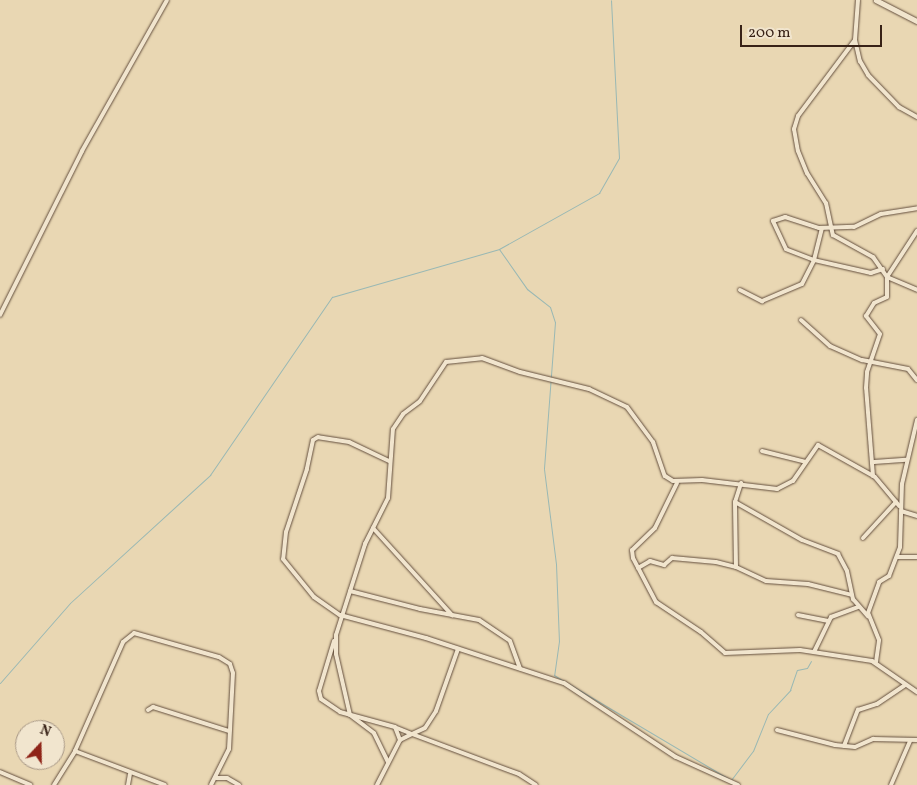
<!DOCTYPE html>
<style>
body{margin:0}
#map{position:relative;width:917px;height:785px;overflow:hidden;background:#e9d7b3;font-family:Vollkorn,serif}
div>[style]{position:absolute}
.stream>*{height:1px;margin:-0.5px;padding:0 0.5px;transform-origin:0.5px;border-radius:0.5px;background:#99b8b4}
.roads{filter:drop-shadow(0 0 1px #644f3e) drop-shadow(0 0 1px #644f3e)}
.minor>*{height:4px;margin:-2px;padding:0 2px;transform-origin:2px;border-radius:2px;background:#f1e5ce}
.tertiary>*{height:4.5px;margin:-2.25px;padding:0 2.25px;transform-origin:2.25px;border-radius:2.25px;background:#f1e5ce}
span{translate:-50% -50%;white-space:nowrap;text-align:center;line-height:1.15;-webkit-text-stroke:4.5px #f1e5ce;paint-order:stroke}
.north{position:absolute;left:15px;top:720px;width:50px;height:50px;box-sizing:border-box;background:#f1e5ce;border:1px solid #a79785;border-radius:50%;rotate:21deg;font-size:14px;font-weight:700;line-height:20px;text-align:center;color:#382217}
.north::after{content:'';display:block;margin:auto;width:18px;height:22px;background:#8f2418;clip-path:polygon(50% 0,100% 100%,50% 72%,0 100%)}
.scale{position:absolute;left:740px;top:25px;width:142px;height:22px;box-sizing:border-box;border:2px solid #382217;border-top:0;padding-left:6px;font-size:15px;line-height:18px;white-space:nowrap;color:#382217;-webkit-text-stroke:4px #f1e5ce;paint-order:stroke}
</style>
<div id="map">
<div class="stream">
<div style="left:499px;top:249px;width:49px;rotate:55deg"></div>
<div style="left:527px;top:289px;width:29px;rotate:38deg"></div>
<div style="left:550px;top:307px;width:16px;rotate:72deg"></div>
<div style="left:555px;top:322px;width:147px;rotate:94.3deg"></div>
<div style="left:544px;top:469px;width:96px;rotate:82.8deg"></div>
<div style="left:556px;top:564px;width:77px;rotate:87.8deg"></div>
<div style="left:559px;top:641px;width:34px;rotate:98deg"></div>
<div style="left:554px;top:675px;width:13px;rotate:32deg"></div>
<div style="left:0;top:683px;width:106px;rotate:-48.8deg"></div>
<div style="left:70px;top:603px;width:190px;rotate:-42.4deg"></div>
<div style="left:210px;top:475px;width:216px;rotate:-55.6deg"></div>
<div style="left:332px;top:297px;width:174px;rotate:-16deg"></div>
<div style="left:499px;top:249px;width:115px;rotate:-29.2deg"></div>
<div style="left:599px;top:193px;width:40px;rotate:-60.3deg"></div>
<div style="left:619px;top:158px;width:158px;rotate:-92.9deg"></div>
<div style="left:569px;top:684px;width:186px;rotate:30.7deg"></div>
<div style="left:731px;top:780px;width:36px;rotate:-53deg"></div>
<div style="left:753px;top:751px;width:40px;rotate:-68deg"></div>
<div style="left:768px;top:714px;width:33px;rotate:-47deg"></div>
<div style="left:790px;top:690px;width:21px;rotate:-71deg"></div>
<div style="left:797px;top:670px;width:10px;rotate:-11deg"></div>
<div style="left:807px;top:668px;width:8px;rotate:-60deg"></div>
</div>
<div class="roads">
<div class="minor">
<div style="left:858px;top:0;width:40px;rotate:94.3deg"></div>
<div style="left:855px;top:40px;width:95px;rotate:126.9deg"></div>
<div style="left:798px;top:116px;width:14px;rotate:107deg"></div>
<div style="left:794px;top:129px;width:22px;rotate:80deg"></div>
<div style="left:798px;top:151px;width:24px;rotate:68deg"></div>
<div style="left:807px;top:173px;width:36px;rotate:58deg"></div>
<div style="left:826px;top:203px;width:33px;rotate:78deg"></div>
<div style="left:833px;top:235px;width:46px;rotate:28.8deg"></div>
<div style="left:873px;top:257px;width:24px;rotate:55deg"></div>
<div style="left:887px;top:277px;width:33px;rotate:23deg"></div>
<div style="left:855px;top:40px;width:22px;rotate:77deg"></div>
<div style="left:860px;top:61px;width:16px;rotate:60deg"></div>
<div style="left:868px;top:75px;width:45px;rotate:45.9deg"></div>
<div style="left:899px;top:107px;width:21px;rotate:29deg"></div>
<div style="left:883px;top:269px;width:13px;rotate:162deg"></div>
<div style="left:871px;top:273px;width:58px;rotate:-167.2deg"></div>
<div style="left:814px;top:260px;width:30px;rotate:-159deg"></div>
<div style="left:786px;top:249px;width:31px;rotate:-115deg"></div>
<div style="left:773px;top:221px;width:13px;rotate:-18deg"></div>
<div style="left:785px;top:217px;width:36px;rotate:18deg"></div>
<div style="left:819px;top:228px;width:35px;rotate:-2deg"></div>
<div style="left:854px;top:227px;width:30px;rotate:-26deg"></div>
<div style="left:881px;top:214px;width:36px;rotate:-9deg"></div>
<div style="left:740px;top:290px;width:25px;rotate:27deg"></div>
<div style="left:762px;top:301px;width:43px;rotate:-23deg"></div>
<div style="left:802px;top:284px;width:27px;rotate:-63deg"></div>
<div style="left:814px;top:260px;width:33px;rotate:-76deg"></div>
<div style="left:0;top:315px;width:183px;rotate:-63.4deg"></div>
<div style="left:82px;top:151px;width:173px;rotate:-60.6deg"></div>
<div style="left:801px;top:320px;width:39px;rotate:42deg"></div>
<div style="left:830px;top:346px;width:35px;rotate:24deg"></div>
<div style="left:862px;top:360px;width:47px;rotate:11.1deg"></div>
<div style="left:908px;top:369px;width:14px;rotate:51deg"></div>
<div style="left:762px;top:451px;width:45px;rotate:14deg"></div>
<div style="left:389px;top:461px;width:44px;rotate:-154.6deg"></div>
<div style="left:349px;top:442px;width:31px;rotate:-171deg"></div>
<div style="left:318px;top:437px;width:6px;rotate:149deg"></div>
<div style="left:313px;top:440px;width:30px;rotate:102deg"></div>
<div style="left:307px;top:469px;width:66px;rotate:108.4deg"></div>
<div style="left:286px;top:532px;width:27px;rotate:96deg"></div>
<div style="left:283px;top:559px;width:49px;rotate:50.8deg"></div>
<div style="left:314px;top:597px;width:32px;rotate:35deg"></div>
<div style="left:340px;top:615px;width:89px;rotate:15deg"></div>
<div style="left:426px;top:638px;width:145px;rotate:18.1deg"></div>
<div style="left:564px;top:683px;width:134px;rotate:33.5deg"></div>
<div style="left:676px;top:757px;width:68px;rotate:24.3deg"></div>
<div style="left:874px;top:462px;width:32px;rotate:-4deg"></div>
<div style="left:873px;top:476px;width:88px;rotate:-94.5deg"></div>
<div style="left:866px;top:388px;width:16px;rotate:-86deg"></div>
<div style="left:867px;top:372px;width:40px;rotate:-71.1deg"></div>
<div style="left:880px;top:334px;width:23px;rotate:-128deg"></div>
<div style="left:866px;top:316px;width:15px;rotate:-58deg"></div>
<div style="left:874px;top:303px;width:14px;rotate:-25deg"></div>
<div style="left:887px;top:297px;width:20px;rotate:-90deg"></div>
<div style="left:887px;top:277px;width:55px;rotate:-56.9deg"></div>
<div style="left:677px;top:483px;width:50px;rotate:116.1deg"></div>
<div style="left:655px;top:528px;width:32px;rotate:136deg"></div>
<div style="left:632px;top:550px;width:8px;rotate:83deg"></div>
<div style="left:633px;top:558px;width:50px;rotate:62.4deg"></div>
<div style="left:656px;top:602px;width:54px;rotate:33.7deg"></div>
<div style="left:701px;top:632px;width:32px;rotate:41deg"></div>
<div style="left:725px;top:653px;width:75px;rotate:-2.3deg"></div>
<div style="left:800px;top:650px;width:73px;rotate:8.7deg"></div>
<div style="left:872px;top:661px;width:55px;rotate:34.6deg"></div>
<div style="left:735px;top:502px;width:77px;rotate:29.6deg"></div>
<div style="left:802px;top:540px;width:39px;rotate:21deg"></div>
<div style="left:838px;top:554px;width:19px;rotate:62deg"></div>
<div style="left:847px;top:571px;width:29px;rotate:78deg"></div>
<div style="left:853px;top:599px;width:23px;rotate:49deg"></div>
<div style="left:901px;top:511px;width:17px;rotate:17deg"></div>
<div style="left:373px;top:528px;width:118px;rotate:47.8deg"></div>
<div style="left:863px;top:538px;width:49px;rotate:-47.5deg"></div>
<div style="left:897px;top:557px;width:20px"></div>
<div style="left:736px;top:567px;width:65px;rotate:-90.9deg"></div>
<div style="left:735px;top:502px;width:20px;rotate:-72deg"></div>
<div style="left:638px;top:568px;width:14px;rotate:-30deg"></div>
<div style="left:650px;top:561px;width:15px;rotate:16deg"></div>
<div style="left:664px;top:565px;width:11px;rotate:-41deg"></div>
<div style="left:672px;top:558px;width:44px;rotate:5.2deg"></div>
<div style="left:716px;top:562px;width:21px;rotate:14deg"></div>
<div style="left:736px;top:567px;width:33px;rotate:25deg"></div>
<div style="left:766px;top:581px;width:42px;rotate:4.1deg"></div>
<div style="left:808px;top:584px;width:45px;rotate:14deg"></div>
<div style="left:350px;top:591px;width:72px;rotate:14.4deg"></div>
<div style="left:420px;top:609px;width:60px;rotate:10.6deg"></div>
<div style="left:479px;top:620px;width:37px;rotate:34deg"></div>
<div style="left:510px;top:641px;width:29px;rotate:70deg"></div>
<div style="left:798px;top:615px;width:31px;rotate:11deg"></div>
<div style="left:334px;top:641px;width:52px;rotate:106.7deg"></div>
<div style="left:319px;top:691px;width:8px;rotate:76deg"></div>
<div style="left:321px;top:699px;width:23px;rotate:34deg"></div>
<div style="left:340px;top:712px;width:57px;rotate:15.3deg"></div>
<div style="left:395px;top:727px;width:14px;rotate:69deg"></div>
<div style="left:814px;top:652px;width:39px;rotate:-64deg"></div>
<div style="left:831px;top:617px;width:30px;rotate:-20deg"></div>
<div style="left:876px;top:662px;width:22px;rotate:-82deg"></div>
<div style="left:879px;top:640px;width:29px;rotate:-112deg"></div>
<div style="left:868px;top:613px;width:33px;rotate:-70deg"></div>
<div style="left:879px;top:582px;width:12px;rotate:-31deg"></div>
<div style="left:889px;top:576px;width:31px;rotate:-69deg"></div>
<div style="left:900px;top:547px;width:63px;rotate:-88.2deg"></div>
<div style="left:902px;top:484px;width:66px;rotate:-76.8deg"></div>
<div style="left:148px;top:710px;width:6px;rotate:-31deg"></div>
<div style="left:153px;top:707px;width:80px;rotate:17.5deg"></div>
<div style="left:397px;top:728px;width:16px;rotate:22deg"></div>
<div style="left:412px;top:734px;width:14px;rotate:-25deg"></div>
<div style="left:425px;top:728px;width:20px;rotate:-57deg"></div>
<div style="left:436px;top:711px;width:66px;rotate:-70.5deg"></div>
<div style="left:777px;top:730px;width:60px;rotate:14.5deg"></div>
<div style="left:835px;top:745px;width:20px;rotate:6deg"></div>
<div style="left:855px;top:747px;width:20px;rotate:-24deg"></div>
<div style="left:873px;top:739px;width:44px;rotate:1.3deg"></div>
<div style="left:844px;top:746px;width:39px;rotate:-69deg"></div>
<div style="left:858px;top:710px;width:20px;rotate:-18deg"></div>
<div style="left:877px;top:704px;width:34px;rotate:-34deg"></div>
<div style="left:75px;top:751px;width:96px;rotate:20.7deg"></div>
<div style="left:388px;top:762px;width:32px;rotate:-116deg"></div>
<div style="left:374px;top:733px;width:30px;rotate:-143deg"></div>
<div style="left:350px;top:715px;width:63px;rotate:-102.9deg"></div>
<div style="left:336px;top:654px;width:19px;rotate:-90deg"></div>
<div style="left:336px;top:635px;width:96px;rotate:-72.3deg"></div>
<div style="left:365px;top:544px;width:51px;rotate:-63.4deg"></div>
<div style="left:388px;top:498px;width:69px;rotate:-85.9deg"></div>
<div style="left:393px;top:429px;width:18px;rotate:-56deg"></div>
<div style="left:403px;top:414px;width:21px;rotate:-37deg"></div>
<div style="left:420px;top:401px;width:47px;rotate:-56.3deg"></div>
<div style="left:446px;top:362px;width:36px;rotate:-6deg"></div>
<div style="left:482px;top:358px;width:40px;rotate:20.2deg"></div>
<div style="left:520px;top:372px;width:71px;rotate:13.8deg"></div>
<div style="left:589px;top:389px;width:42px;rotate:25.3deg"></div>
<div style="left:627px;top:407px;width:44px;rotate:53.4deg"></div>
<div style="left:653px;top:442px;width:36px;rotate:71deg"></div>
<div style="left:665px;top:476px;width:9px;rotate:32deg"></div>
<div style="left:673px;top:481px;width:29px;rotate:-2deg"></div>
<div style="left:702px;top:480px;width:76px;rotate:6.8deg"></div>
<div style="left:777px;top:489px;width:18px;rotate:-27deg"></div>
<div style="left:793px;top:481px;width:44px;rotate:-55.2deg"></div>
<div style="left:818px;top:445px;width:65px;rotate:29.3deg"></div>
<div style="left:875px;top:477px;width:38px;rotate:50deg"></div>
<div style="left:0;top:772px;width:33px;rotate:23deg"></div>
<div style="left:216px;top:778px;width:11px"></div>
<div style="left:227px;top:778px;width:14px;rotate:30deg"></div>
<div style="left:54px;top:785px;width:40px;rotate:-58deg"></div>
<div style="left:75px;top:751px;width:119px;rotate:-66.2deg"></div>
<div style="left:123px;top:642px;width:14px;rotate:-39deg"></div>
<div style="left:134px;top:633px;width:88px;rotate:15.8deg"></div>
<div style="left:219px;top:657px;width:13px;rotate:32deg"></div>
<div style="left:230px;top:664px;width:9px;rotate:72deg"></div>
<div style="left:233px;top:673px;width:76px;rotate:93deg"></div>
<div style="left:229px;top:749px;width:40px;rotate:116.6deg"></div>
<div style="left:128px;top:785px;width:11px;rotate:-80deg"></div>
<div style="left:377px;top:785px;width:51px;rotate:-62.9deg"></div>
<div style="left:400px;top:740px;width:13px;rotate:-27deg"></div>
<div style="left:412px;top:734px;width:114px;rotate:20.5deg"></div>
<div style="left:519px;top:774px;width:20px;rotate:33deg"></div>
<div style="left:891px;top:785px;width:48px;rotate:-66.6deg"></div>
</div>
<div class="tertiary">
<div style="left:876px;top:0;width:46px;rotate:27.1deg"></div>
</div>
</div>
<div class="north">N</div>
<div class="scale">200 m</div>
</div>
